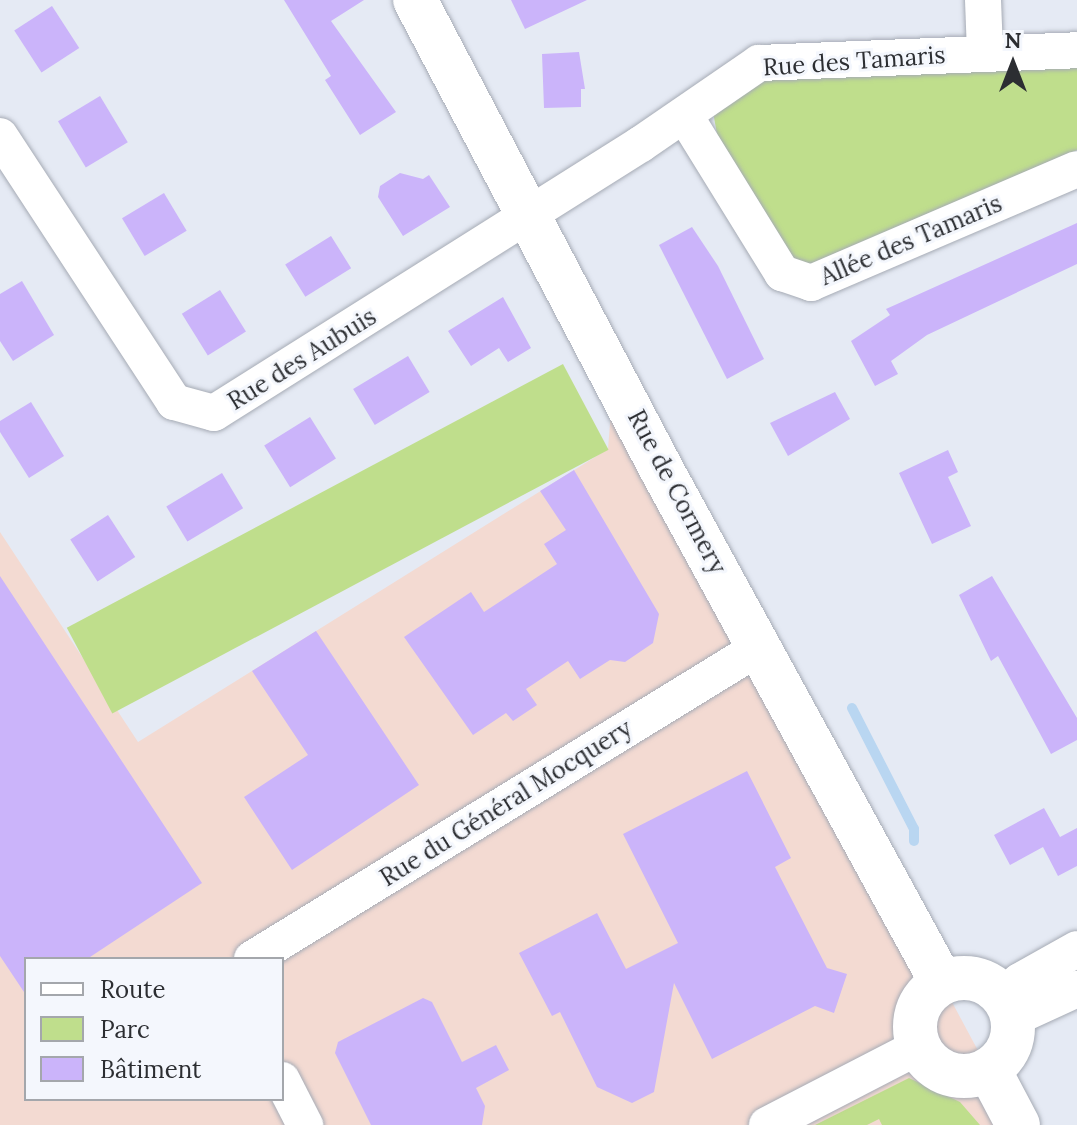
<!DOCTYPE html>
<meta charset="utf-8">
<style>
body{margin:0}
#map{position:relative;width:1077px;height:1125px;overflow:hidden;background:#e5eaf4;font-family:Lora,serif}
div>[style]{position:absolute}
.industrial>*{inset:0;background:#f3dad2}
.green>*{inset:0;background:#bfde8c;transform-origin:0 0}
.stream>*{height:10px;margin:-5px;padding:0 5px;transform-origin:5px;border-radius:5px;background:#b9d6f1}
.building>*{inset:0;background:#cbb4fa;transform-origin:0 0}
.roads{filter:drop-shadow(0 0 2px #a6abb5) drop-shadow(0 0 2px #a6abb5)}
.minor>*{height:36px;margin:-18px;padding:0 18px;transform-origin:18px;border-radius:18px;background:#fff}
.secondary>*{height:44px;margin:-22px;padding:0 22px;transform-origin:22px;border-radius:22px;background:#fff}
.secondary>.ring{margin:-22px;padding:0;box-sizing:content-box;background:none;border:44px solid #fff;border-radius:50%}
span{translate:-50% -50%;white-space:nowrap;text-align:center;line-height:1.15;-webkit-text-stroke:6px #f4f7fd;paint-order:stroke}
.street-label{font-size:24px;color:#2c2e32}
.legend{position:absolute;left:24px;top:957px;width:260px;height:144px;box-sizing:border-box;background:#f4f7fd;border:2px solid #a4a7ac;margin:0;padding:10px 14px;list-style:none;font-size:24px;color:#2c2e32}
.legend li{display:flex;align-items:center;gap:16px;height:40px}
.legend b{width:40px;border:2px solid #a4a7ac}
.north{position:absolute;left:973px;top:24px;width:80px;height:80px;-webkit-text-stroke:6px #f4f7fd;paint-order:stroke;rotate:0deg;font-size:22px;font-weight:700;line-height:32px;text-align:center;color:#2c2e32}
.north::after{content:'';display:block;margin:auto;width:28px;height:36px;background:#2c2e32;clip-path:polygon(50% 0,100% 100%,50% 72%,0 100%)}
</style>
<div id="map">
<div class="industrial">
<div style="clip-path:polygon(evenodd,614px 373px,1018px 1125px,0 1125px,0 532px,138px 742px,608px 449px,614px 373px,26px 959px,282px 959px,282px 1099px,26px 1099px,26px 959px)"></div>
</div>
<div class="green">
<div style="clip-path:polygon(1077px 63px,1077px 150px,816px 270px,785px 259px,717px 134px,713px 112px,763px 76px)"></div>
<div style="left:563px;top:364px;width:97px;height:562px;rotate:62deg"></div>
<div style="clip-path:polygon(909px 1078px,960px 1102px,980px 1125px,882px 1125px,879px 1119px,867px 1125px,815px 1125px)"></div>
</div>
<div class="stream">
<div style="left:852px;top:708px;width:136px;rotate:62.9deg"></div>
<div style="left:914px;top:829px;width:12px;rotate:90deg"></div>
</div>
<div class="building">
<div style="clip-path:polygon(284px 0,364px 0,331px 21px,396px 112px,360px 135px,325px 80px,331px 76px)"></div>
<div style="clip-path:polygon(511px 0,587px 0,525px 29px)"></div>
<div style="left:52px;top:6px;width:50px;height:45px;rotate:57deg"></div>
<div style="clip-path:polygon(579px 52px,585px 89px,581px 89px,581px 107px,544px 108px,542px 54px)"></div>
<div style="left:100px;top:96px;width:54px;height:49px;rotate:59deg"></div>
<div style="clip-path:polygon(400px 173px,423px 179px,429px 175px,450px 207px,403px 236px,378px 197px,380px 186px)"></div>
<div style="left:164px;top:193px;width:44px;height:49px;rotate:59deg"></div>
<div style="clip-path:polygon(1077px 223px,1077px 264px,927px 335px,891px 361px,898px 374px,875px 386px,851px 341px,890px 315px,886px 309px)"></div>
<div style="clip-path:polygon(692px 227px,718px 266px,764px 359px,727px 379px,659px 245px)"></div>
<div style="left:331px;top:236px;width:38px;height:54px;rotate:58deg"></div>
<div style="clip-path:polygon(22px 281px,54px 335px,13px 361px,0 341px,0 294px)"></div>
<div style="left:220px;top:290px;width:49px;height:45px;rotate:58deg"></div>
<div style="clip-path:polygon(503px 297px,531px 348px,508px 362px,499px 348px,471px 366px,448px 331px)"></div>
<div style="left:408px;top:356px;width:42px;height:64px;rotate:59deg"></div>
<div style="clip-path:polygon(835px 392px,850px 419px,788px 456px,770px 423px)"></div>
<div style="clip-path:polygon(31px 402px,64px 456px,29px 478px,0 432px,0 421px)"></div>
<div style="left:310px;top:417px;width:49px;height:54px;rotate:58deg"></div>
<div style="clip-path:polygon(948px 450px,958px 472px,948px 477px,971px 526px,932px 544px,899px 473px)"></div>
<div style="clip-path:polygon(574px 470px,659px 614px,653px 643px,625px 662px,610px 660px,580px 679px,568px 661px,526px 689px,537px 705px,513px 721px,506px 713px,473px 735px,404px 637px,471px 592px,484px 612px,557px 564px,544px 544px,566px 530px,540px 491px)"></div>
<div style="left:222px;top:473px;width:41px;height:65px;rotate:59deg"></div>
<div style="left:108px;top:515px;width:50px;height:45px;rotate:57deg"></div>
<div style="clip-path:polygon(0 576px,202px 883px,87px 959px,26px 959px,26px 995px,0 956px)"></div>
<div style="clip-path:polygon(992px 576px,1077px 718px,1077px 740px,1051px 754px,998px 656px,991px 661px,959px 595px)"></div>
<div style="clip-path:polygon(316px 631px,419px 785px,292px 870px,244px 797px,308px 755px,252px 671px)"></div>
<div style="clip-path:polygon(747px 771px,791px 858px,775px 867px,827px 968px,847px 974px,834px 1013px,815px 1006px,712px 1059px,674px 983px,654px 1092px,632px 1103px,597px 1087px,560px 1012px,552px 1016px,519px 953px,597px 913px,626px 969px,678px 943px,623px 834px)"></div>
<div style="clip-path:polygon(1044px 808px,1060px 837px,1077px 828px,1077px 866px,1058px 876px,1043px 847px,1010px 865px,994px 835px)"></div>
<div style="clip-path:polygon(423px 998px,432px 1002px,462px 1062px,496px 1045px,509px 1070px,476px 1088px,485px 1106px,482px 1125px,371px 1125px,335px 1053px,338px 1042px)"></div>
</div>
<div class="roads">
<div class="minor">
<div style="left:983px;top:0;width:53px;rotate:87.8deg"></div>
<div style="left:685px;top:116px;width:185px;rotate:58.3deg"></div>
<div style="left:782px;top:273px;width:31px;rotate:19deg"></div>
<div style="left:811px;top:283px;width:289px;rotate:-23.2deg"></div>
<div style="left:0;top:136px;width:318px;rotate:56.8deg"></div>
<div style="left:174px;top:402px;width:41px;rotate:15.4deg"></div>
<div style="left:214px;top:413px;width:505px;rotate:-32.21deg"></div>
<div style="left:641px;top:144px;width:143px;rotate:-34.5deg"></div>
<div style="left:759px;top:63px;width:318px;rotate:-2.3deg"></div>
<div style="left:252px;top:959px;width:596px;rotate:-31.56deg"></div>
<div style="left:1002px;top:996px;width:23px;rotate:-40deg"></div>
<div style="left:1020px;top:981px;width:65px;rotate:-29.3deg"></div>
<div style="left:1012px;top:1019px;width:72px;rotate:-24.8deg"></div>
<div style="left:282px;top:1080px;width:51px;rotate:62.9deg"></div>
<div style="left:767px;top:1125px;width:170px;rotate:-27.3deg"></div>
</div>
<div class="secondary">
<div style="left:415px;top:0;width:535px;rotate:62.29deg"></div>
<div style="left:664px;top:474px;width:580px;rotate:61.36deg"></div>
<div class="ring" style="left:915px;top:978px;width:54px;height:54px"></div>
<div style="left:989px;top:1070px;width:62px;rotate:62.2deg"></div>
</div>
</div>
<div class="street-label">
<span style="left:854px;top:61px;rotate:-4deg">Rue des Tamaris</span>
<span style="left:911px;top:240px;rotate:-23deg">Allée des Tamaris</span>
<span style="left:302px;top:359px;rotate:-32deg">Rue des Aubuis</span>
<span style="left:677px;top:492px;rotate:62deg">Rue de Cormery</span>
<span style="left:506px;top:803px;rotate:-32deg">Rue du Général Mocquery</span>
</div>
<ul class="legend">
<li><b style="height:10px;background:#fff"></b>Route</li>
<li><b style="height:22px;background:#bfde8c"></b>Parc</li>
<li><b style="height:22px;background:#cbb4fa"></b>Bâtiment</li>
</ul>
<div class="north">N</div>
</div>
